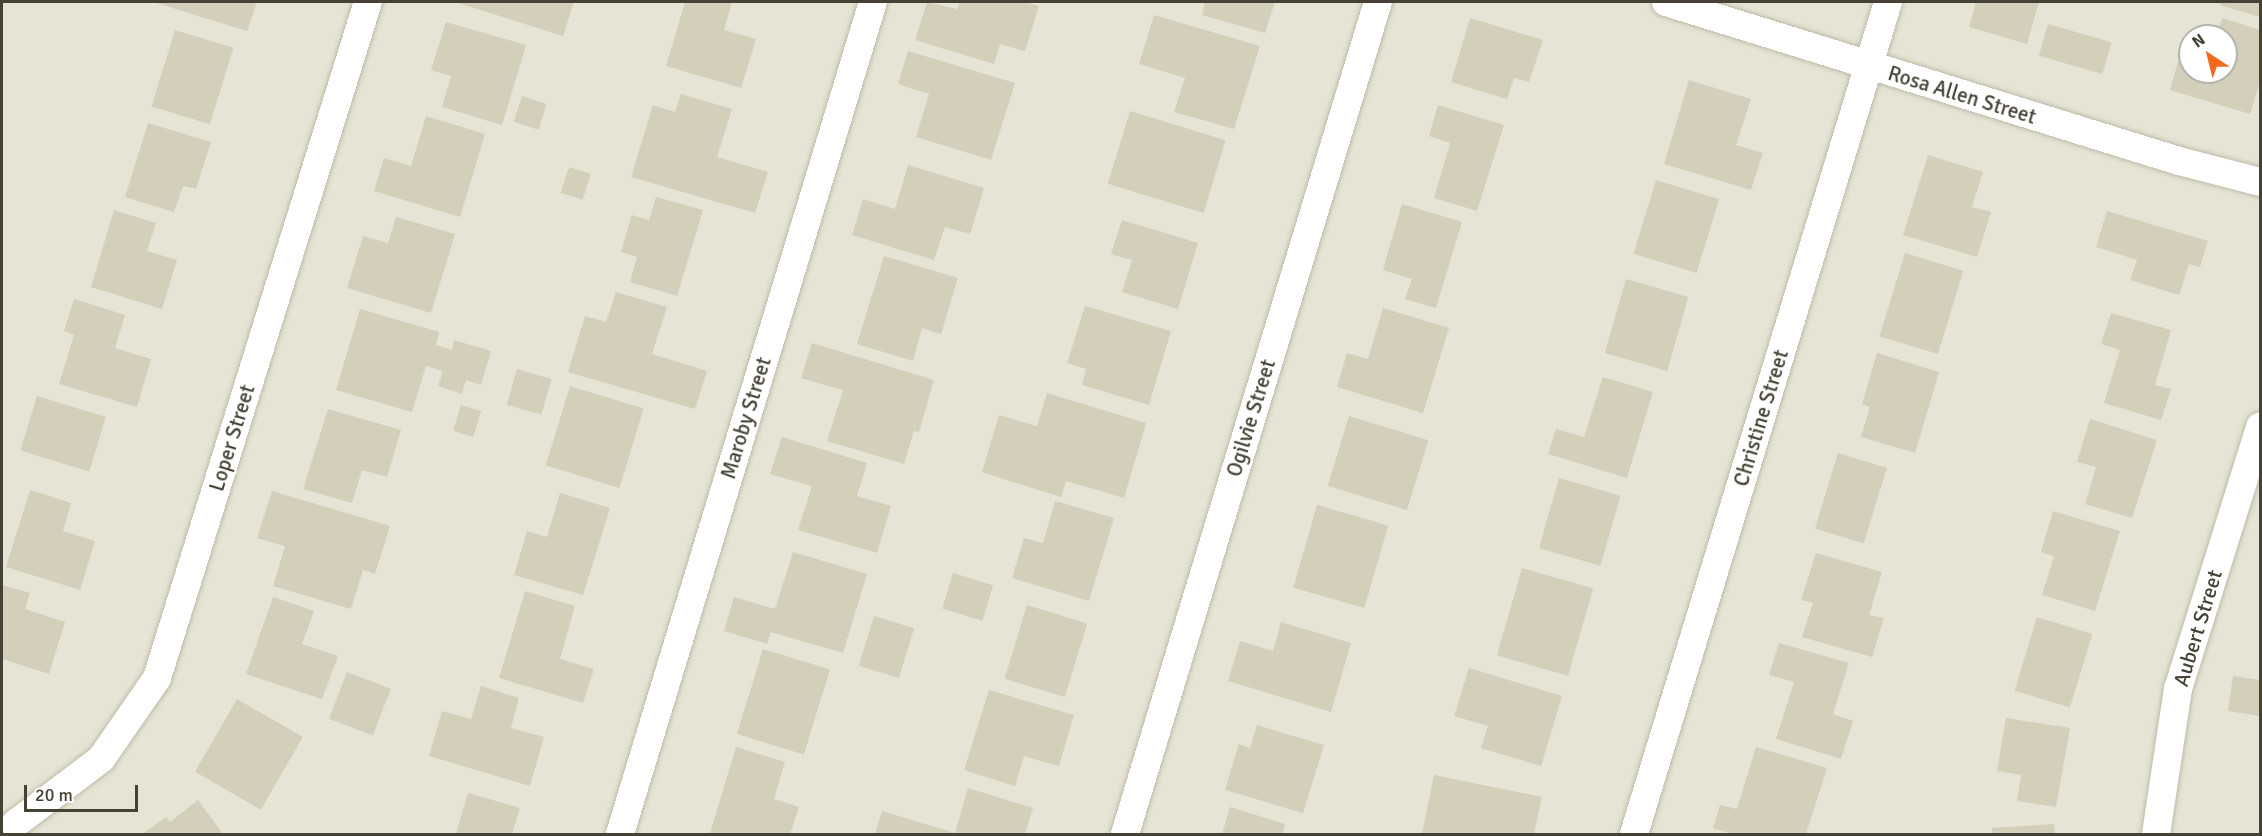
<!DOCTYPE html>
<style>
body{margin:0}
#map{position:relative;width:2262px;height:836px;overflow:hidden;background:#f2f1e6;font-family:Signika,sans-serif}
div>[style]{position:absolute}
.residential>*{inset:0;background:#e6e4d4}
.building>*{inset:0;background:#d3cfbb;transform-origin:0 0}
.roads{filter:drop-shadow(0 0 2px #bdbba9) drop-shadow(0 0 2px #bdbba9)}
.minor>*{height:28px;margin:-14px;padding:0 14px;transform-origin:14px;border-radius:14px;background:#fff}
span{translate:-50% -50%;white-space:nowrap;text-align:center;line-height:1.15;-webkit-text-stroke:5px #fff;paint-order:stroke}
.street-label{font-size:21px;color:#454235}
.frame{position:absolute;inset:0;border:3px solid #454235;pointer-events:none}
.north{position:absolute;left:2178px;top:24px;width:60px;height:60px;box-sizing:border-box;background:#fff;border:2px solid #b5b3ae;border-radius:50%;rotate:325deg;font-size:16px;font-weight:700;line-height:24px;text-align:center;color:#454235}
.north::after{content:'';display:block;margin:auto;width:21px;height:27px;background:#f26b1d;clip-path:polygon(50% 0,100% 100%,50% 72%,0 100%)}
.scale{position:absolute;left:24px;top:785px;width:114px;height:27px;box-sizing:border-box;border:3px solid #454235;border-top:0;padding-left:8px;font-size:18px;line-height:21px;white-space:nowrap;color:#454235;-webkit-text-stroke:4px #fff;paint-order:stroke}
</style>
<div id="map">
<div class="residential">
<div style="clip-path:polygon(evenodd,2px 2px,2260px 2px,2260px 834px,2px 834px,2px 2px,2190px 36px,2226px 36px,2226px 72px,2190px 72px,2190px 36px)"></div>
</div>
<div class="building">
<div style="clip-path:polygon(153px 2px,257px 2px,247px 31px)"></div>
<div style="clip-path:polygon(455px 2px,574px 2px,563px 36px)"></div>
<div style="clip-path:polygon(685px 2px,732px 2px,724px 30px,756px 39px,741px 88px,666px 66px)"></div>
<div style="clip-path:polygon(927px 2px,957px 9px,960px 2px,1025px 2px,1039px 6px,1025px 51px,1000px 44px,994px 64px,915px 40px)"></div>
<div style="clip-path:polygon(1197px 2px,1275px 2px,1265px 33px,1202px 15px,1205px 4px)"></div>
<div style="clip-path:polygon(1976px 2px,2039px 2px,2027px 44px,1969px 27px)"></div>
<div style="clip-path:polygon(2221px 2px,2260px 2px,2260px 17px,2220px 5px)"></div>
<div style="clip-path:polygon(1154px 15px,1260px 46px,1234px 129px,1174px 112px,1185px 78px,1139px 64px)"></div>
<div style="clip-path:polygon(1470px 18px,1543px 40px,1529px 82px,1514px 78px,1507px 99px,1451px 82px)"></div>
<div style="clip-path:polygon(2222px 18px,2260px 30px,2260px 81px,2250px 114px,2170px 90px,2183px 44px,2190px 47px,2190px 72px,2226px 72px,2226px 36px,2216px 36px)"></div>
<div style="clip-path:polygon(446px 22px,526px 45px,502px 125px,442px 107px,451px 76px,431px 70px)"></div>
<div style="left:2048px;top:24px;width:66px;height:33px;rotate:16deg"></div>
<div style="left:175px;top:30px;width:61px;height:80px;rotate:17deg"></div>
<div style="clip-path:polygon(908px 51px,1015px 83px,991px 160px,916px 137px,929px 94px,898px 84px)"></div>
<div style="clip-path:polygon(1689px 80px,1751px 99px,1736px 145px,1763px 153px,1751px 190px,1664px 164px)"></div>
<div style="clip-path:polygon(681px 94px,732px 109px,717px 157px,768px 172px,755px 213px,631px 177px,653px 105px,675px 112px)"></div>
<div style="left:522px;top:96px;width:26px;height:27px;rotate:18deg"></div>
<div style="clip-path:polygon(1438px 105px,1504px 125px,1477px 211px,1434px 198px,1450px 143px,1429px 136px)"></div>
<div style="left:1130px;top:111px;width:100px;height:76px;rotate:17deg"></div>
<div style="clip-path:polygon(426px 116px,485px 134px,460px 217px,374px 191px,384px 158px,411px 166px)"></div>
<div style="clip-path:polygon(148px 123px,211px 142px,196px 189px,183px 186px,174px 212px,125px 197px)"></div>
<div style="clip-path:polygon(1928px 155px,1983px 172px,1972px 207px,1991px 212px,1977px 257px,1903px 235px)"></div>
<div style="clip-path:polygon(908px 165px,984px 188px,970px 234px,945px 227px,934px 260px,852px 235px,863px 199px,895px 209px)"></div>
<div style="left:569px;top:167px;width:23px;height:27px;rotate:18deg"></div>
<div style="left:1656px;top:180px;width:66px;height:77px;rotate:17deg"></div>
<div style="clip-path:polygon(656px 197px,703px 210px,677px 296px,630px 282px,637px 257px,621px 252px,632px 215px,649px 220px)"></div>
<div style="clip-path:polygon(1402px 204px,1462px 222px,1436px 308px,1405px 299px,1412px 279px,1383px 270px)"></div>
<div style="clip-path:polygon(114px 210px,156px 223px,147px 251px,177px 260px,162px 309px,91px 287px)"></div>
<div style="clip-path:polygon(2107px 211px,2208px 241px,2200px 267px,2189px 264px,2179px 295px,2130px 280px,2137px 260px,2096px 247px)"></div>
<div style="clip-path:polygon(396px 217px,455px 234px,431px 313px,347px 288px,363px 236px,388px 243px)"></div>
<div style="clip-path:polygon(1122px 220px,1198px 243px,1178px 309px,1122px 292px,1132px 260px,1111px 254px)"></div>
<div style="left:1905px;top:253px;width:61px;height:87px;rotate:17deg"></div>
<div style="clip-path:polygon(884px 256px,958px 278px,941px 334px,922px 328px,913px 361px,857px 344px)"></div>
<div style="left:1626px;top:279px;width:65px;height:77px;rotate:16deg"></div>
<div style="clip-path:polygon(616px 292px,667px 307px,652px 354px,707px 371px,695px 409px,568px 372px,585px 316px,606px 322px)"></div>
<div style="clip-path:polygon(74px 299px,125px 315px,115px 348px,151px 359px,137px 407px,59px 384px,74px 335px,64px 331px)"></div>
<div style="clip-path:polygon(1085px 306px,1171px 331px,1149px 405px,1082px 385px,1086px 369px,1067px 363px)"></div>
<div style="clip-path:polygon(1383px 308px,1449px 328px,1423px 413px,1337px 387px,1347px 353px,1368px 359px)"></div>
<div style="clip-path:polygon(360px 309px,439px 332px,436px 345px,452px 350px,454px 340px,491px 351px,481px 385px,466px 380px,462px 394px,438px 386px,443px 371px,426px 366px,412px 412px,336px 390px)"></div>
<div style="clip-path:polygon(2111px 313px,2171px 330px,2155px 385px,2171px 389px,2161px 420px,2104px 403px,2120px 350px,2101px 344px)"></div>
<div style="clip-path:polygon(812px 343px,934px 380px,919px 432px,914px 431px,904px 464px,827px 441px,843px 390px,801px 378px)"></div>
<div style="clip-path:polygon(1877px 353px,1939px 372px,1915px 453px,1861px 437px,1870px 407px,1862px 404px)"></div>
<div style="left:517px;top:369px;width:36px;height:37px;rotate:16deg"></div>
<div style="clip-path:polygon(1603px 377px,1653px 392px,1627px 478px,1548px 454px,1556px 429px,1584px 437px)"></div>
<div style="left:570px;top:386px;width:77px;height:83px;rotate:17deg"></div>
<div style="clip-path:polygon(1047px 393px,1146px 423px,1124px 498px,1066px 481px,1061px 497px,982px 472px,999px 415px,1037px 426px)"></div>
<div style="left:37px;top:396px;width:72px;height:57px;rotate:17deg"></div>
<div style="left:461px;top:405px;width:21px;height:27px;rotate:17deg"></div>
<div style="clip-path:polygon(328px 409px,401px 430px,387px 477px,362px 470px,352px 503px,303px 489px)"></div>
<div style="left:1349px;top:416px;width:83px;height:73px;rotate:17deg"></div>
<div style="clip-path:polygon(2090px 419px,2157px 440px,2132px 518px,2085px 504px,2096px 467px,2077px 462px)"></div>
<div style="clip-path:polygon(782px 437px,867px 463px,857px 496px,891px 506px,877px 553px,798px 530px,812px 486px,770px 474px)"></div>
<div style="left:1838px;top:453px;width:51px;height:79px;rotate:17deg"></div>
<div style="left:1559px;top:478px;width:64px;height:73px;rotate:16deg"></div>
<div style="clip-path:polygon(30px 490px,71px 503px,63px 531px,95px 541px,80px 590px,6px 567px)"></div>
<div style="clip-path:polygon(272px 491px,390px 526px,375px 574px,363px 570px,351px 609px,273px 586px,285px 546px,257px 538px)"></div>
<div style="clip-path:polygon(560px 493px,610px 508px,583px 595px,514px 575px,527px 531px,547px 537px)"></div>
<div style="clip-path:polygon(1055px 501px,1114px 518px,1089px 601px,1012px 578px,1024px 538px,1043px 543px)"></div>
<div style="left:1317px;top:505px;width:74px;height:86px;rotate:16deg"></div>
<div style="clip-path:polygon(2053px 511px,2120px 531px,2095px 611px,2042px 595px,2054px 556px,2041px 552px)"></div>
<div style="clip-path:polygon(793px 552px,867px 574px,843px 653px,771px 632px,767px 644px,724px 631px,734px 597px,775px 609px)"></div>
<div style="clip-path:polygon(1816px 553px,1882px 572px,1869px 615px,1884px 618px,1872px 657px,1802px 637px,1813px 603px,1801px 600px)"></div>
<div style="left:1522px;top:568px;width:74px;height:91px;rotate:16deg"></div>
<div style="left:953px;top:573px;width:42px;height:37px;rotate:17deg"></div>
<div style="clip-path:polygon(2px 585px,30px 593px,25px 609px,65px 622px,49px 674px,2px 659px)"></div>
<div style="clip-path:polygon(525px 591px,575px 606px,560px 659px,594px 669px,583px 703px,499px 678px)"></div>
<div style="clip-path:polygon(273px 597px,314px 611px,302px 644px,338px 656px,322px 699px,246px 674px)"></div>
<div style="left:1027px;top:605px;width:63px;height:77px;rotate:17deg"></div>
<div style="left:874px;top:616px;width:42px;height:52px;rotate:17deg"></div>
<div style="left:2037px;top:617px;width:58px;height:77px;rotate:17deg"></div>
<div style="clip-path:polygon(1281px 622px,1351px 643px,1331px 712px,1228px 681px,1240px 641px,1273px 651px)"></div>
<div style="clip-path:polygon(1779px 643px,1849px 663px,1833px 714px,1853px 721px,1841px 759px,1776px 739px,1794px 682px,1769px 675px)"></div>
<div style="left:763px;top:649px;width:70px;height:89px;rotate:17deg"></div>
<div style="clip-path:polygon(1469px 668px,1562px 696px,1541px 766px,1481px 748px,1488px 726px,1454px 716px)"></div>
<div style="left:347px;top:672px;width:47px;height:50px;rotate:21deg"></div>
<div style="clip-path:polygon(2233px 676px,2260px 680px,2260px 716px,2228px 711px)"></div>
<div style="clip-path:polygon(481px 686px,519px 698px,511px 728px,544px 737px,530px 786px,429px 756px,442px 711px,471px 719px)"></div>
<div style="clip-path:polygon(989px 690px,1074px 715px,1059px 766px,1024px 756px,1015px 786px,964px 770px)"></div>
<div style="left:237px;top:699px;width:76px;height:84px;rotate:30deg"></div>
<div style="clip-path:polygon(2006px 718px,2070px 728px,2056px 807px,2017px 801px,2021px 775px,1997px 771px)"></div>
<div style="clip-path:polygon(1257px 725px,1324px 745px,1303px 813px,1225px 790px,1239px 744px,1250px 748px)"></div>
<div style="clip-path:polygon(736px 747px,785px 762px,774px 799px,799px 807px,790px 834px,710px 833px)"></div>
<div style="clip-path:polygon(1756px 747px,1827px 768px,1806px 834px,1734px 834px,1713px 828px,1720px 805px,1737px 809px)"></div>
<div style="clip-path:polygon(1434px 775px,1542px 797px,1534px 834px,1422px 834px)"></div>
<div style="clip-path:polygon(968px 788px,1033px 808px,1025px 834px,875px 834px,882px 811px,955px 833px)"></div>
<div style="clip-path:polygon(468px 793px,520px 808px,512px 834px,456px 834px)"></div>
<div style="clip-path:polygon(198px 800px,223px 834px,142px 834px,166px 817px,170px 822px)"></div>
<div style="clip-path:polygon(1230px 807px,1285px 824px,1282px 834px,1222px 834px)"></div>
<div style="clip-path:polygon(2054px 824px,2055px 834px,1992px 834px,1992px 828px)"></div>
</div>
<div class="roads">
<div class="minor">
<div style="left:1666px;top:2px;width:537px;rotate:17.22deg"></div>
<div style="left:2179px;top:161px;width:84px;rotate:14.5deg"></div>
<div style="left:15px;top:824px;width:108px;rotate:-37.1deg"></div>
<div style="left:101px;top:759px;width:98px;rotate:-55.3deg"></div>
<div style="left:157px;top:678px;width:708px;rotate:-72.67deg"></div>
<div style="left:620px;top:834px;width:870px;rotate:-73.09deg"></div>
<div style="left:1125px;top:834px;width:870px;rotate:-73.09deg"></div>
<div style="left:1634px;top:834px;width:870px;rotate:-73.02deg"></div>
<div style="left:2156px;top:834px;width:147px;rotate:-81.4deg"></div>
<div style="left:2178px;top:689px;width:275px;rotate:-72.6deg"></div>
</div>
</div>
<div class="street-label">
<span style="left:1962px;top:95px;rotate:17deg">Rosa Allen Street</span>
<span style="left:746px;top:418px;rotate:-73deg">Maroby Street</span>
<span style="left:1251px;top:418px;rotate:-73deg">Ogilvie Street</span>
<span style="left:1761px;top:418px;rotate:-73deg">Christine Street</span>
<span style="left:232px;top:438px;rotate:-73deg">Loper Street</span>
<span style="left:2198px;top:628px;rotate:-73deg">Aubert Street</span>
</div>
<div class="frame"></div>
<div class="north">N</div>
<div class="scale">20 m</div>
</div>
